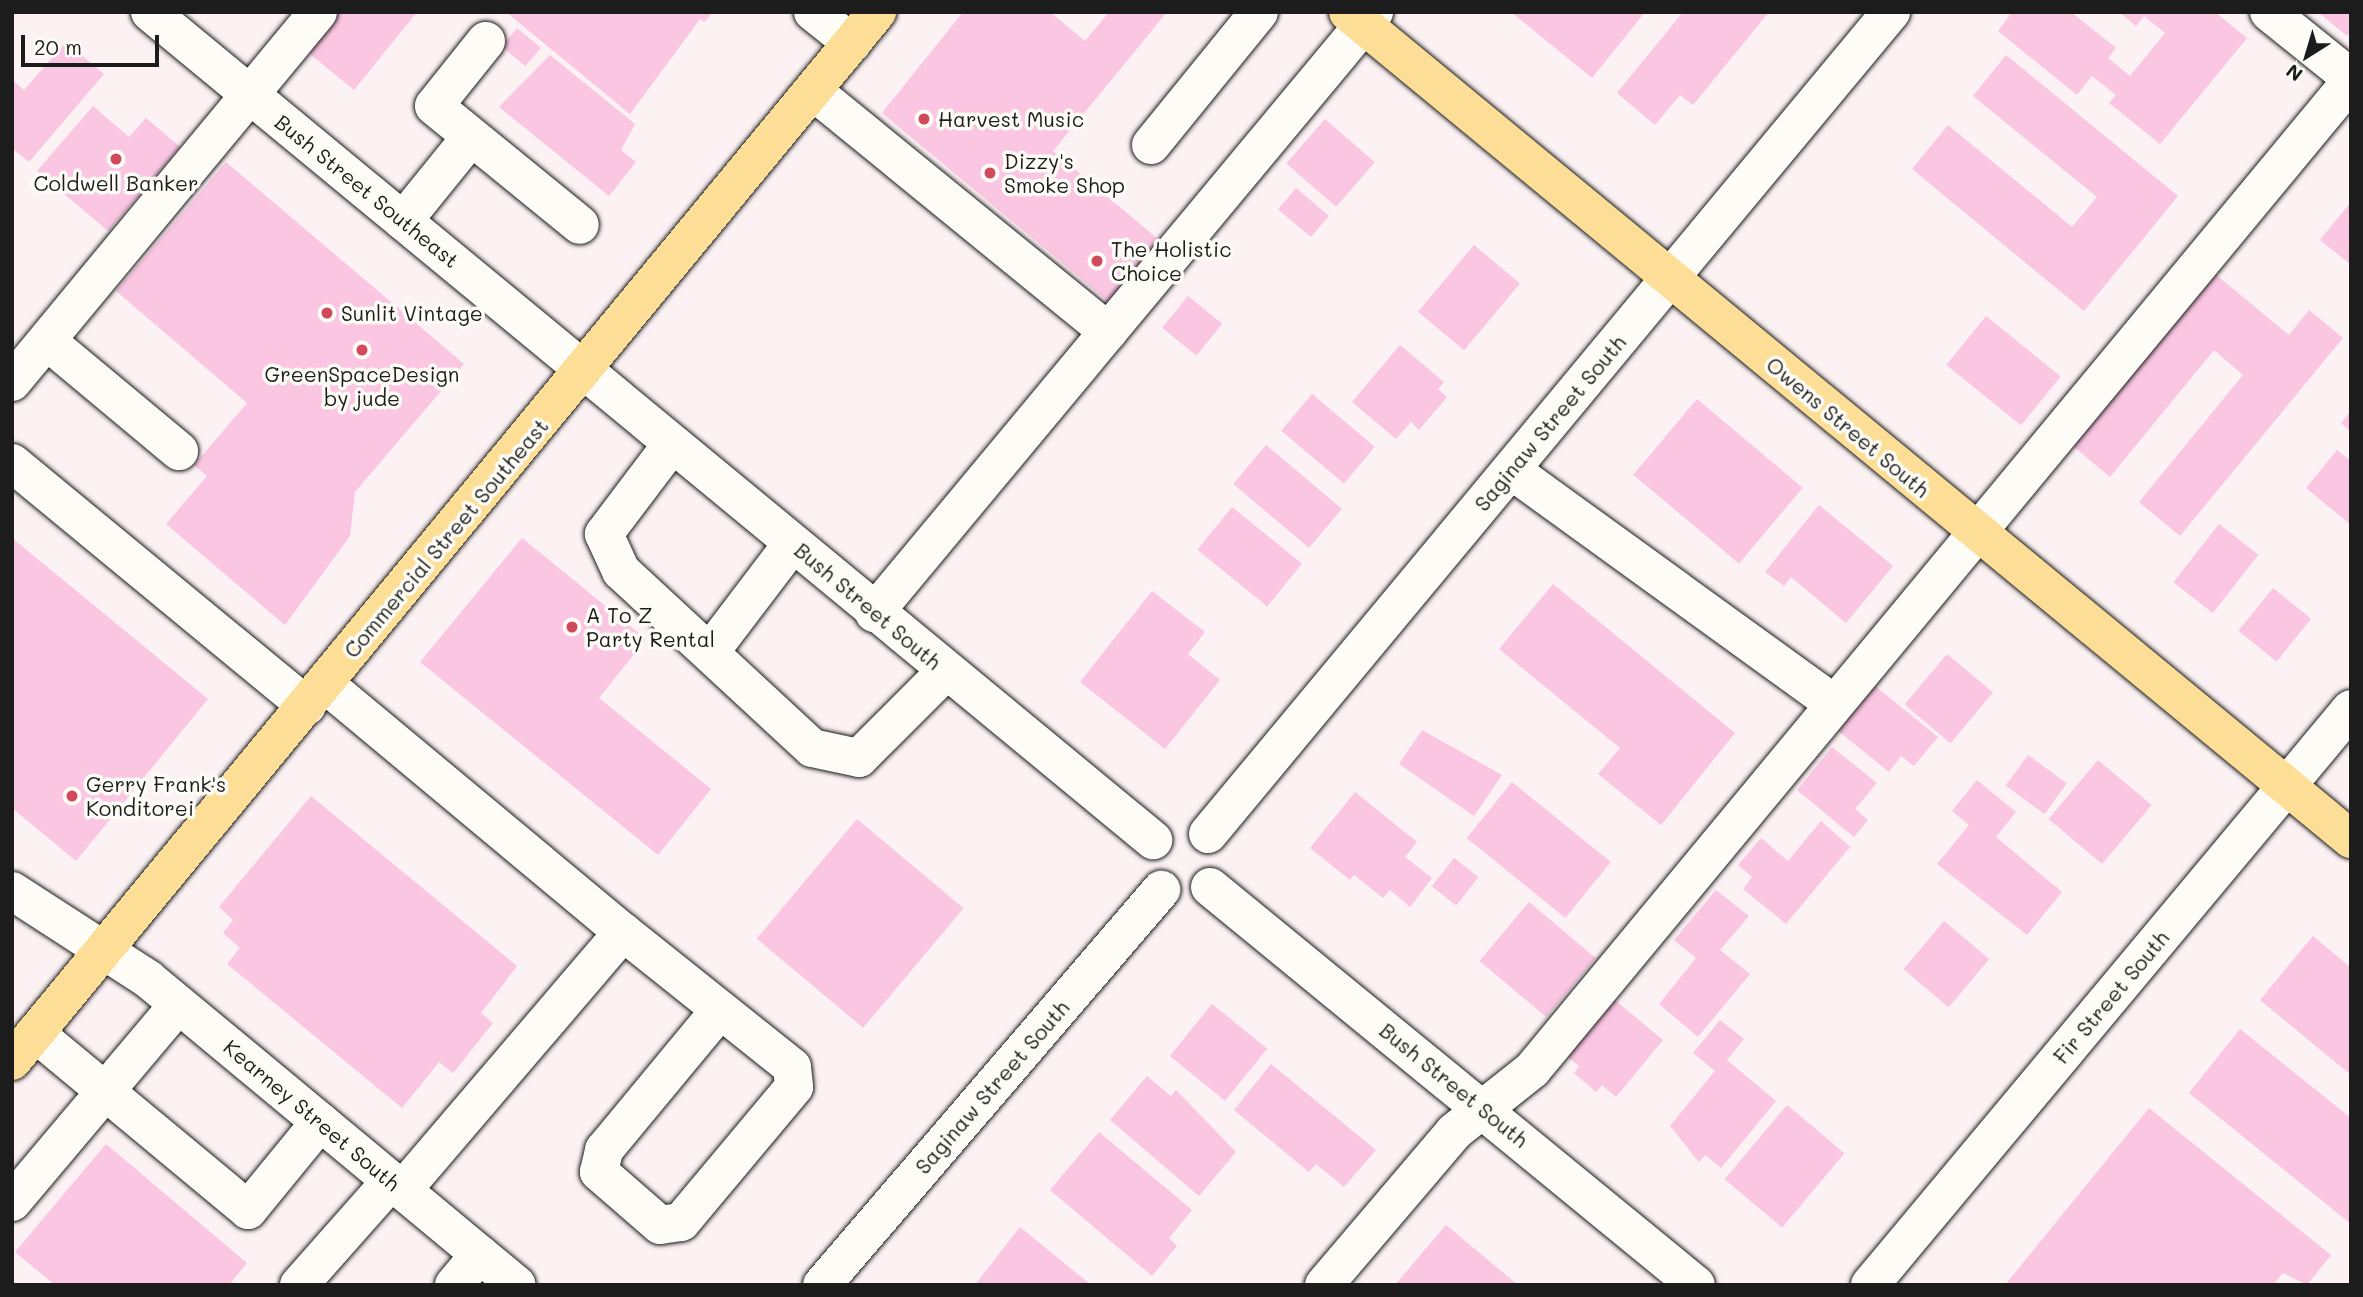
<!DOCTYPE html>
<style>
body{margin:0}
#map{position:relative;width:2363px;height:1297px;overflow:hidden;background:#fcf1f3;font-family:Mali,sans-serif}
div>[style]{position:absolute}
.building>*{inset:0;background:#fac6e2;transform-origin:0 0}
.roads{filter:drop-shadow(0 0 2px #1c1c1c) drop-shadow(0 0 2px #1c1c1c)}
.minor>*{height:38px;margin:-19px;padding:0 19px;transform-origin:19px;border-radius:19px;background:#fdfcf7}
.major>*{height:38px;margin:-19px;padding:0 19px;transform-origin:19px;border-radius:19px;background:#fdde96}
.dots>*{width:19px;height:19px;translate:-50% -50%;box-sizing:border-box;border:4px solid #fdfcf7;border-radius:50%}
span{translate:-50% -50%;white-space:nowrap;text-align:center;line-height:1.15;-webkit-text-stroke:7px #fdfcf7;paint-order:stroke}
.poi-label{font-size:21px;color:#1c1c1c}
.left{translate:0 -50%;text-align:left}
.street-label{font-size:21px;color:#1c1c1c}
.frame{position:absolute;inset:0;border:14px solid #1c1c1c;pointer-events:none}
.north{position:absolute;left:2272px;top:21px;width:70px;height:70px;-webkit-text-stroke:5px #fdfcf7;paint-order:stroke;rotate:217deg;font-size:19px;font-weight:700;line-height:28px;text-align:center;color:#1c1c1c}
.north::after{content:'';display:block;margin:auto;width:24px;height:32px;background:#1c1c1c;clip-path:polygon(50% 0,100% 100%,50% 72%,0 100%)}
.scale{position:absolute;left:21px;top:35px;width:138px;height:32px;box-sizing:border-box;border:4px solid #1c1c1c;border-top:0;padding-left:9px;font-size:21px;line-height:24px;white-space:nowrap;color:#1c1c1c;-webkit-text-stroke:5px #fdfcf7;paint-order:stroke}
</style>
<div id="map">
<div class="building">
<div style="clip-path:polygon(335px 12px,417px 12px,354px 90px,305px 50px)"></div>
<div style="clip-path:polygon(506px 12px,651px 14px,713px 12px,704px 22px,700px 19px,630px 114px)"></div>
<div style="clip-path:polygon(963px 12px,1050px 12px,1085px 41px,1109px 12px,1167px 12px,1053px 151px,1165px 245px,1114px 306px,882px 113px)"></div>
<div style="clip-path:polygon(1511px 12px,1645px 12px,1592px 78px)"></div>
<div style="clip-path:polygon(1683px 12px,1769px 12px,1693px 105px,1680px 95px,1655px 125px,1617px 93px)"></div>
<div style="clip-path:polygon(2012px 12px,2071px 12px,2116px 48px,2108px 58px,2130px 76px,2165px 33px,2144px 16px,2136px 26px,2119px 12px,2215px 12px,2247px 38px,2160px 144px,2109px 103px,2116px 95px,2092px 76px,2077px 95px,1998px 31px)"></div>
<div style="clip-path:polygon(2318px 12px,2351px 12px,2351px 31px,2347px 36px)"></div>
<div style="left:517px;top:28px;width:31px;height:24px;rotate:40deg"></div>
<div style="clip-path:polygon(66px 42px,104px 74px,29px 162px,12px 148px,12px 80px,24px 90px)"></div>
<div style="clip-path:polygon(550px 55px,635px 124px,621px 150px,636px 162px,609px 196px,499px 107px)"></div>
<div style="clip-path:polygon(2006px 55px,2178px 196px,2084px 311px,1912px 169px,1948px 125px,2072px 227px,2097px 197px,1973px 96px)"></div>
<div style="clip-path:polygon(93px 106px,129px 137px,146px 118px,180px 147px,108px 231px,37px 171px)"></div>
<div style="left:1325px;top:119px;width:66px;height:59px;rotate:41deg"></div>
<div style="clip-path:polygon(226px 162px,464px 364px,355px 492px,350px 536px,285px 625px,166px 524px,207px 476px,194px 465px,247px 403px,116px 291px)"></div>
<div style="left:1296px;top:188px;width:43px;height:28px;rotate:40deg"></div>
<div style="clip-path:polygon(2351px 202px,2351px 265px,2320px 240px)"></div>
<div style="left:1474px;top:245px;width:60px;height:87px;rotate:40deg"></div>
<div style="clip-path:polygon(2209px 269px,2289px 335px,2309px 310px,2343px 338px,2180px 536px,2139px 502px,2243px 375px,2214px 350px,2110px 477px,2067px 441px)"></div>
<div style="left:1188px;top:296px;width:44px;height:41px;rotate:39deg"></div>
<div style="left:1986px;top:316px;width:96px;height:63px;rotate:39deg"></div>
<div style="clip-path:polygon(1400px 345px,1444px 382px,1438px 389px,1447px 397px,1419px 430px,1411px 422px,1396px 439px,1352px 402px)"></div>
<div style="left:1312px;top:394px;width:82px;height:48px;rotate:40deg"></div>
<div style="left:1697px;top:399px;width:138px;height:99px;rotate:40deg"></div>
<div style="clip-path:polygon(2351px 411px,2351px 432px,2341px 423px)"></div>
<div style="left:1266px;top:445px;width:99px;height:51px;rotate:40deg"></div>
<div style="clip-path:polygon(2337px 450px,2351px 461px,2351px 525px,2306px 488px)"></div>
<div style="clip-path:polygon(1819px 505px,1893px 566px,1846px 623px,1791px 577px,1784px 586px,1765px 572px)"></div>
<div style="left:1232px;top:507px;width:90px;height:55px;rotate:39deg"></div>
<div style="left:2219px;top:524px;width:50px;height:74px;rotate:38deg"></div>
<div style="clip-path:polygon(12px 538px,208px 699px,76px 861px,12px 808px)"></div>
<div style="clip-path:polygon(522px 538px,646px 639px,599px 698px,711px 789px,658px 855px,420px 662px)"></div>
<div style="clip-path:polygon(1553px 584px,1735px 733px,1661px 825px,1598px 774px,1620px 748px,1499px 649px)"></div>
<div style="left:2273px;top:588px;width:49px;height:55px;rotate:39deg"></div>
<div style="clip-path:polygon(1152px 591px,1205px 632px,1188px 654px,1220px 680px,1165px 749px,1080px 682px)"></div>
<div style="left:1947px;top:654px;width:60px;height:66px;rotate:40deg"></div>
<div style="clip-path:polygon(1874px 685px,1938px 737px,1914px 766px,1901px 756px,1889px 772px,1837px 730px)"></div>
<div style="clip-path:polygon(1422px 730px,1502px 775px,1474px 816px,1399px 764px)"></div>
<div style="clip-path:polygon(1832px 747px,1877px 783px,1855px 809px,1868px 820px,1854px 837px,1797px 790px)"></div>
<div style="left:2028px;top:755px;width:48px;height:38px;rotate:36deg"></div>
<div style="left:2098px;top:760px;width:70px;height:77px;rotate:40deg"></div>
<div style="clip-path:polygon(1977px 780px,2016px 812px,1996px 837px,2062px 892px,2027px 935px,1937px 864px,1969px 825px,1952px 811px)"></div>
<div style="left:1512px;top:782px;width:127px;height:72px;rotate:39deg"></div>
<div style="clip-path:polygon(1355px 792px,1417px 842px,1405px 857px,1432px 878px,1410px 907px,1390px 890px,1383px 898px,1354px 875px,1350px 880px,1310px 848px)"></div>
<div style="clip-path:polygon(311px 796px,517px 966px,481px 1013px,493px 1023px,453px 1073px,439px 1062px,402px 1108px,227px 964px,240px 948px,223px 933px,233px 920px,219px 907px)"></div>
<div style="left:857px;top:819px;width:139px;height:156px;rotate:40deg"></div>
<div style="clip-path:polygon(1821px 821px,1850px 847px,1786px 924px,1743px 889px,1752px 877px,1738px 865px,1761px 838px,1788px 861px)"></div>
<div style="left:1454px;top:858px;width:31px;height:36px;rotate:38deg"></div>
<div style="clip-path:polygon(1716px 890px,1749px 916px,1720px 950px,1750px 974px,1698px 1037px,1659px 1004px,1696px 958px,1674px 940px)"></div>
<div style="left:1529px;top:902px;width:87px;height:77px;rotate:40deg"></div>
<div style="left:1944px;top:921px;width:59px;height:63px;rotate:40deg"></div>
<div style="clip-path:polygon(2313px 936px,2351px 968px,2351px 1075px,2260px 1000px)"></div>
<div style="clip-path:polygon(1610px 996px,1663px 1040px,1616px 1097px,1602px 1085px,1596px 1092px,1574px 1073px,1579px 1066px,1562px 1052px)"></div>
<div style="left:1212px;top:1004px;width:71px;height:67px;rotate:39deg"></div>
<div style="clip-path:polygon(1720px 1020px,1744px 1039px,1727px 1060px,1776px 1101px,1721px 1168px,1705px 1155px,1699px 1162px,1670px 1126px,1715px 1071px,1693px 1053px)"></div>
<div style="clip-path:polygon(2240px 1029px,2351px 1118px,2351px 1224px,2189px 1093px)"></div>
<div style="clip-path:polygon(1271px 1064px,1376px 1150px,1344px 1187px,1316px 1164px,1309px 1172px,1234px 1110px)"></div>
<div style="clip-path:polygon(1147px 1076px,1171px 1096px,1176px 1090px,1236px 1152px,1199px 1196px,1110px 1120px)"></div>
<div style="left:1787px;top:1105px;width:75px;height:97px;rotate:40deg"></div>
<div style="clip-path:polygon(2149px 1108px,2331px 1255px,2307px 1285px,2283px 1273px,2273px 1285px,2005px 1285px)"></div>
<div style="clip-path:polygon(1099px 1132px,1192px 1210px,1169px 1238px,1177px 1246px,1152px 1276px,1050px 1190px)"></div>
<div style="clip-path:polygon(106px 1144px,247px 1263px,229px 1285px,55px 1285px,15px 1252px)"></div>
<div style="clip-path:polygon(1446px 1225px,1518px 1285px,1395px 1285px)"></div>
<div style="clip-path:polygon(1020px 1227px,1091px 1285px,975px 1285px)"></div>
</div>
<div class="roads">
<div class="minor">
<div style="left:150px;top:12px;width:1301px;rotate:39.54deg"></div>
<div style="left:813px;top:12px;width:50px;rotate:38.5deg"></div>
<div style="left:2269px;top:12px;width:105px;rotate:38.8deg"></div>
<div style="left:486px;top:41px;width:83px;rotate:128.7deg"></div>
<div style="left:434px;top:106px;width:188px;rotate:39.2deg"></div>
<div style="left:813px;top:91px;width:381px;rotate:39.2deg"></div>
<div style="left:1151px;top:145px;width:171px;rotate:-50.9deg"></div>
<div style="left:403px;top:221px;width:108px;rotate:-51deg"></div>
<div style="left:47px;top:341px;width:172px;rotate:39.8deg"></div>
<div style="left:12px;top:382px;width:480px;rotate:-50.4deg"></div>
<div style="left:672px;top:444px;width:113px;rotate:127.1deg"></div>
<div style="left:604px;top:534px;width:41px;rotate:65.3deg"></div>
<div style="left:621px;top:571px;width:260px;rotate:42.8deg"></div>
<div style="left:812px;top:748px;width:48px;rotate:12deg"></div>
<div style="left:859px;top:758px;width:123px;rotate:-45deg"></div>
<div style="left:12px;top:463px;width:382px;rotate:39.5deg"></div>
<div style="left:1511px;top:470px;width:399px;rotate:35.9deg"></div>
<div style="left:874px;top:613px;width:782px;rotate:-50.24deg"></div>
<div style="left:710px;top:652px;width:136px;rotate:-52.8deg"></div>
<div style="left:325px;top:684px;width:388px;rotate:39.8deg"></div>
<div style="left:623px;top:932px;width:339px;rotate:130.5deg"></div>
<div style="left:1208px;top:834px;width:1069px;rotate:-50.28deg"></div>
<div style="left:1210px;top:887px;width:628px;rotate:39.32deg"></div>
<div style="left:12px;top:891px;width:162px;rotate:32.9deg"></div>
<div style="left:148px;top:979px;width:479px;rotate:39.7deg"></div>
<div style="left:623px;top:932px;width:216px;rotate:38.6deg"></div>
<div style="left:792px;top:1067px;width:20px;rotate:84deg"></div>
<div style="left:794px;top:1087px;width:176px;rotate:129.9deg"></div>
<div style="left:681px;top:1222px;width:21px;rotate:172deg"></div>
<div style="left:660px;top:1225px;width:81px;rotate:-139deg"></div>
<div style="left:599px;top:1172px;width:23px;rotate:-77deg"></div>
<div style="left:604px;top:1150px;width:182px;rotate:-50.4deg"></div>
<div style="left:35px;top:1033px;width:277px;rotate:39.7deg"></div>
<div style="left:248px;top:1210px;width:114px;rotate:-50.7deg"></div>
<div style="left:12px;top:1202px;width:258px;rotate:-49.9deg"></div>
<div style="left:299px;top:1285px;width:139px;rotate:-48.5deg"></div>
<div style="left:454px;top:1285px;width:40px;rotate:-50deg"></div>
<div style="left:822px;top:1285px;width:521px;rotate:-49.36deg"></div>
<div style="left:1324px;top:1285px;width:201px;rotate:-49.6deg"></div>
<div style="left:1454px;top:1132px;width:100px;rotate:-38.5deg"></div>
<div style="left:1532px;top:1070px;width:1284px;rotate:-50.37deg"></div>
<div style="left:1870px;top:1285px;width:750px;rotate:-50.14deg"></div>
</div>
<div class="major">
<div style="left:1348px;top:12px;width:1300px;rotate:39.51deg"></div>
<div style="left:12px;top:1061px;width:1360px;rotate:-50.49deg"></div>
</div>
</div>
<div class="dots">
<div style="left:924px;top:119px;background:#d1495b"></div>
<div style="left:116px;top:159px;background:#d1495b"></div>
<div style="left:990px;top:173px;background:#d1495b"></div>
<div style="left:1097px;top:261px;background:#d1495b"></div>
<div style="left:327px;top:313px;background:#d1495b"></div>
<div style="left:362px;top:350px;background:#d1495b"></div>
<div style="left:572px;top:627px;background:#d1495b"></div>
<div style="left:72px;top:796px;background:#d1495b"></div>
</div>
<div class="poi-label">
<span class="left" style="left:938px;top:119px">Harvest Music</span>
<span class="left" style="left:1004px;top:173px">Dizzy's<br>Smoke Shop</span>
<span style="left:116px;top:183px">Coldwell Banker</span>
<span class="left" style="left:1111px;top:261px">The Holistic<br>Choice</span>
<span class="left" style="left:341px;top:313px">Sunlit Vintage</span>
<span style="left:362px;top:386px">GreenSpaceDesign<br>by jude</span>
<span class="left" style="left:586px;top:627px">A To Z<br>Party Rental</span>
<span class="left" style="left:86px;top:796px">Gerry Frank's<br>Konditorei</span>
</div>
<div class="street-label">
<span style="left:367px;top:191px;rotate:39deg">Bush Street Southeast</span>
<span style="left:1550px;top:423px;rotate:-50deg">Saginaw Street South</span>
<span style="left:1848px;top:427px;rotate:40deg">Owens Street South</span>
<span style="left:446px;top:538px;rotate:-50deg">Commercial Street Southeast</span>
<span style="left:868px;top:606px;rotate:40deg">Bush Street South</span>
<span style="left:2111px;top:997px;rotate:-50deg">Fir Street South</span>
<span style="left:1454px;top:1085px;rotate:39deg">Bush Street South</span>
<span style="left:992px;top:1087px;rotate:-49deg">Saginaw Street South</span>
<span style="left:312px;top:1115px;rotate:40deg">Kearney Street South</span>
</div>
<div class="frame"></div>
<div class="north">N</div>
<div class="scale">20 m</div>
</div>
